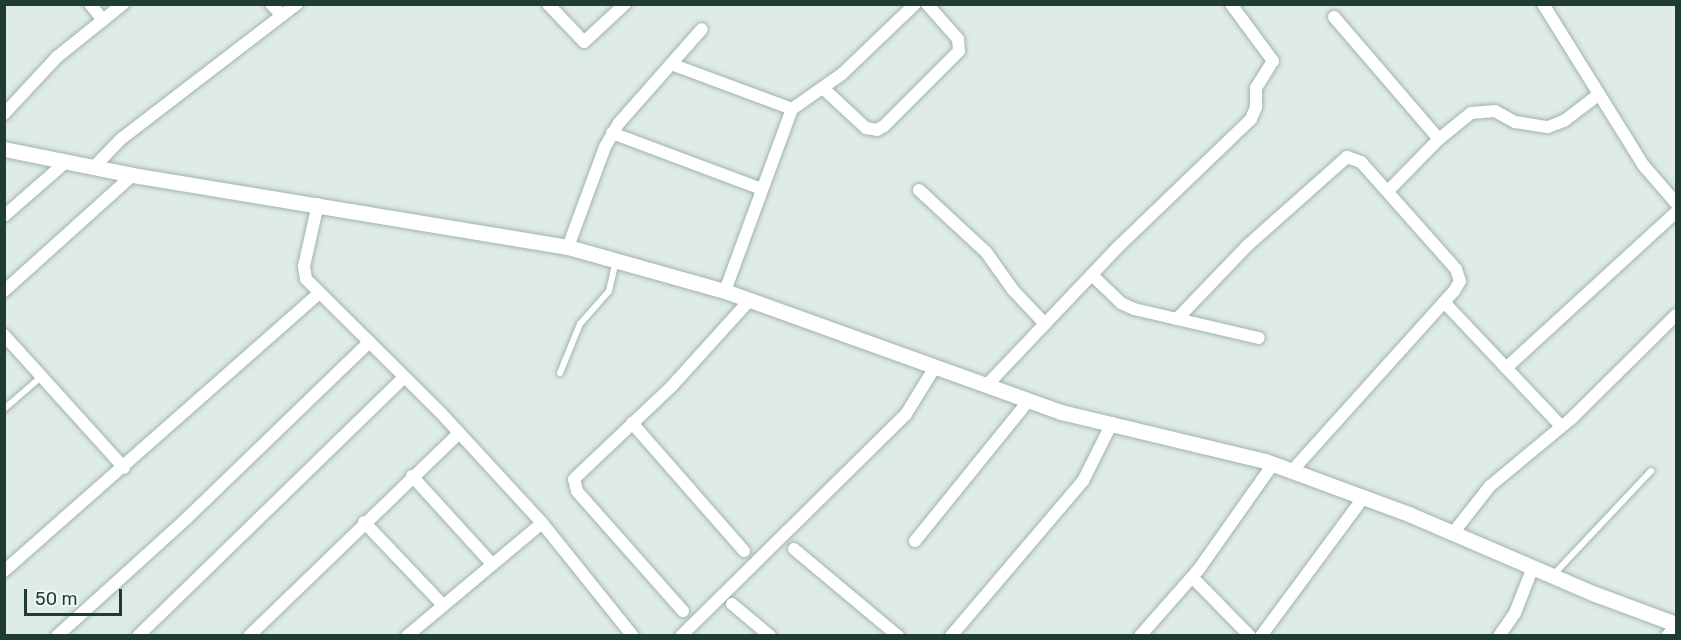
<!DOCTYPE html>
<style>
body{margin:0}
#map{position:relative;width:1681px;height:640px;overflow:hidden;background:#deebe6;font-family:Rubik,sans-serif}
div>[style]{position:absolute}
.roads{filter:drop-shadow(0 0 2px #a1b3ad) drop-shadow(0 0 2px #a1b3ad)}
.service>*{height:6px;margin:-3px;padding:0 3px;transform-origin:3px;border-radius:3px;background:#fff}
.minor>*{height:12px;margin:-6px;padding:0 6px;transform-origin:6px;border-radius:6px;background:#fff}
.tertiary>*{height:15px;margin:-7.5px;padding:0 7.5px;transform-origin:7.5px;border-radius:7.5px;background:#fff}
span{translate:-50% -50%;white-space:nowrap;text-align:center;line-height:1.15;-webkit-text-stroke:5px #eff8f3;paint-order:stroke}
.frame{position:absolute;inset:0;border:6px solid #1e3c35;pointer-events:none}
.scale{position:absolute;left:24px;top:589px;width:98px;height:27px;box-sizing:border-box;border:3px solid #1e3c35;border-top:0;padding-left:8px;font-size:18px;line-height:21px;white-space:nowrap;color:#1e3c35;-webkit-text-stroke:4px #eff8f3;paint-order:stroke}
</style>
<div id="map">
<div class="roads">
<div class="service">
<div style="left:560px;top:373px;width:53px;rotate:-67.8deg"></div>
<div style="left:580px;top:324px;width:44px;rotate:-48.7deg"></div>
<div style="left:609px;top:291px;width:31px;rotate:-77deg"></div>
<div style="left:4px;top:409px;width:49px;rotate:-40.9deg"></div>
<div style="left:1553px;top:575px;width:143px;rotate:-46.7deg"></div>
</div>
<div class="minor">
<div style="left:90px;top:4px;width:21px;rotate:51deg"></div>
<div style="left:271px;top:4px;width:16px;rotate:47deg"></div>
<div style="left:548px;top:4px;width:52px;rotate:46.5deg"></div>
<div style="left:584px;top:42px;width:56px;rotate:-42.8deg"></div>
<div style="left:1543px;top:4px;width:191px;rotate:58.1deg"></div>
<div style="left:1644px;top:166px;width:49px;rotate:49.1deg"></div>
<div style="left:1334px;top:17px;width:161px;rotate:49.3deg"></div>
<div style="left:671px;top:64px;width:129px;rotate:20.4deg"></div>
<div style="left:824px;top:89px;width:57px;rotate:42.9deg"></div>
<div style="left:866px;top:128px;width:11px;rotate:10deg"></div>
<div style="left:877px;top:130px;width:8px;rotate:-30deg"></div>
<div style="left:884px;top:126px;width:106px;rotate:-45deg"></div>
<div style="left:959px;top:51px;width:12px;rotate:-95deg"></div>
<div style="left:958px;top:39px;width:47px;rotate:-131.5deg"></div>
<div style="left:4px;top:114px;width:78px;rotate:-47.1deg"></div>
<div style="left:57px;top:57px;width:85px;rotate:-38.8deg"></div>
<div style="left:612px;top:133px;width:160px;rotate:20.5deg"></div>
<div style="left:94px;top:167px;width:39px;rotate:-46deg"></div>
<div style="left:121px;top:139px;width:222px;rotate:-37.5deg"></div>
<div style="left:919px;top:190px;width:91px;rotate:42.8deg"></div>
<div style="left:986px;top:252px;width:47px;rotate:54.6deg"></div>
<div style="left:1013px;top:290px;width:47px;rotate:46.7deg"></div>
<div style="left:1388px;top:191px;width:73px;rotate:-45.6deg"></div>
<div style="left:1439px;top:139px;width:41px;rotate:-39.1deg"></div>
<div style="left:1471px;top:113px;width:24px;rotate:-5deg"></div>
<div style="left:1495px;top:111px;width:23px;rotate:29deg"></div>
<div style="left:1515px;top:122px;width:33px;rotate:9deg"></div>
<div style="left:1548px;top:127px;width:17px;rotate:-21deg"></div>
<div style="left:1564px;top:121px;width:43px;rotate:-37.4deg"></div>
<div style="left:318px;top:204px;width:64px;rotate:102.7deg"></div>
<div style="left:304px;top:266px;width:13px;rotate:81deg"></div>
<div style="left:306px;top:279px;width:189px;rotate:44.8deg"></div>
<div style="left:440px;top:412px;width:151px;rotate:47.4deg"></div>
<div style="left:542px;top:523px;width:145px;rotate:51.2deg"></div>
<div style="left:4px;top:216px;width:82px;rotate:-41.1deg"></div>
<div style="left:568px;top:247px;width:107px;rotate:-69.7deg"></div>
<div style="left:605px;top:147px;width:28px;rotate:-60deg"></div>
<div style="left:619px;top:123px;width:125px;rotate:-48.6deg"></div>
<div style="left:1092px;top:275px;width:40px;rotate:44deg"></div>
<div style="left:1121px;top:303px;width:14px;rotate:25deg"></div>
<div style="left:1134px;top:309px;width:128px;rotate:13.1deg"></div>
<div style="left:4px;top:291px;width:173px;rotate:-42deg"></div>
<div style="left:725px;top:291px;width:194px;rotate:-69.8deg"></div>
<div style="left:792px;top:109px;width:61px;rotate:-35deg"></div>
<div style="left:842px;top:74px;width:101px;rotate:-43.8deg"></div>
<div style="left:1444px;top:302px;width:170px;rotate:46.7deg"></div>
<div style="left:1177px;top:319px;width:103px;rotate:-46.2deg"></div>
<div style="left:1248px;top:245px;width:132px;rotate:-41.6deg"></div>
<div style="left:1347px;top:157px;width:15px;rotate:20deg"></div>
<div style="left:1361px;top:162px;width:143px;rotate:48.4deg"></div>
<div style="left:1456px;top:269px;width:13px;rotate:72deg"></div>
<div style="left:1460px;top:281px;width:12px;rotate:121deg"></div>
<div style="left:1454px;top:291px;width:242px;rotate:132deg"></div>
<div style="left:4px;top:335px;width:179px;rotate:47.9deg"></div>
<div style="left:1506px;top:368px;width:231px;rotate:-42.5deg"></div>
<div style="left:987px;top:385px;width:189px;rotate:-46.5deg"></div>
<div style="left:1117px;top:248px;width:186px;rotate:-43.9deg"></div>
<div style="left:1251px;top:119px;width:13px;rotate:-67deg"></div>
<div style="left:1256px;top:107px;width:19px;rotate:-90deg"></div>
<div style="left:1256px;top:88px;width:32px;rotate:-58deg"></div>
<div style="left:1273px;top:61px;width:71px;rotate:-126.4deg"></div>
<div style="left:632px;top:423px;width:170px;rotate:48.8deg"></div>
<div style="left:412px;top:476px;width:119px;rotate:47.7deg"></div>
<div style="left:364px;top:522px;width:115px;rotate:46.4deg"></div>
<div style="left:1453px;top:533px;width:60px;rotate:-51.8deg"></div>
<div style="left:1490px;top:486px;width:108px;rotate:-39.7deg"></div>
<div style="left:1573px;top:417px;width:145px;rotate:-44.7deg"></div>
<div style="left:915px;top:541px;width:181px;rotate:-51deg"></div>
<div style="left:794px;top:549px;width:136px;rotate:39.9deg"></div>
<div style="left:4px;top:571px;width:420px;rotate:-41.4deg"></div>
<div style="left:1192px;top:577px;width:83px;rotate:45.5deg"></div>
<div style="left:732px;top:604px;width:50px;rotate:40.1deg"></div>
<div style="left:683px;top:611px;width:160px;rotate:-131.5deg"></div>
<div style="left:577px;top:491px;width:12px;rotate:-104deg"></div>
<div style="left:574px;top:479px;width:134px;rotate:-43.5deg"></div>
<div style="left:671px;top:387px;width:118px;rotate:-47.8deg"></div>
<div style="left:57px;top:636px;width:174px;rotate:-42.2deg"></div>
<div style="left:186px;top:519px;width:255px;rotate:-44deg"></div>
<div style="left:138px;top:636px;width:371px;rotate:-44.2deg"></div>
<div style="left:249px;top:636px;width:292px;rotate:-44deg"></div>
<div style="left:407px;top:636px;width:176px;rotate:-39.9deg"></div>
<div style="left:681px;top:636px;width:316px;rotate:-44.6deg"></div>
<div style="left:906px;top:414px;width:55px;rotate:-58.3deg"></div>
<div style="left:951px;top:636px;width:204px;rotate:-49.6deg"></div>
<div style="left:1083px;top:481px;width:65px;rotate:-63.4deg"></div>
<div style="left:1140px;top:636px;width:89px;rotate:-48.6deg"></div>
<div style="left:1199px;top:569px;width:128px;rotate:-54.8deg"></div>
<div style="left:1261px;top:636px;width:173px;rotate:-53.5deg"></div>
<div style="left:1499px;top:636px;width:28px;rotate:-55deg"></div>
<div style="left:1515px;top:613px;width:49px;rotate:-68.6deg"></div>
<div style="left:1667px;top:636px;width:13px;rotate:-48deg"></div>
</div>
<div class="tertiary">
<div style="left:4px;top:149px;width:132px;rotate:11.4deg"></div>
<div style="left:133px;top:175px;width:441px;rotate:9.4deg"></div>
<div style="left:568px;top:247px;width:163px;rotate:15.7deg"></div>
<div style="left:725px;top:291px;width:357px;rotate:19.8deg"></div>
<div style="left:1061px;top:412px;width:210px;rotate:13.5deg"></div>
<div style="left:1265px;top:461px;width:153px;rotate:20.2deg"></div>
<div style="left:1409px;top:514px;width:202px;rotate:23.3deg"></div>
<div style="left:1595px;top:594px;width:86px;rotate:20.3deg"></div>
</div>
</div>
<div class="frame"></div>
<div class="scale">50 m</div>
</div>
